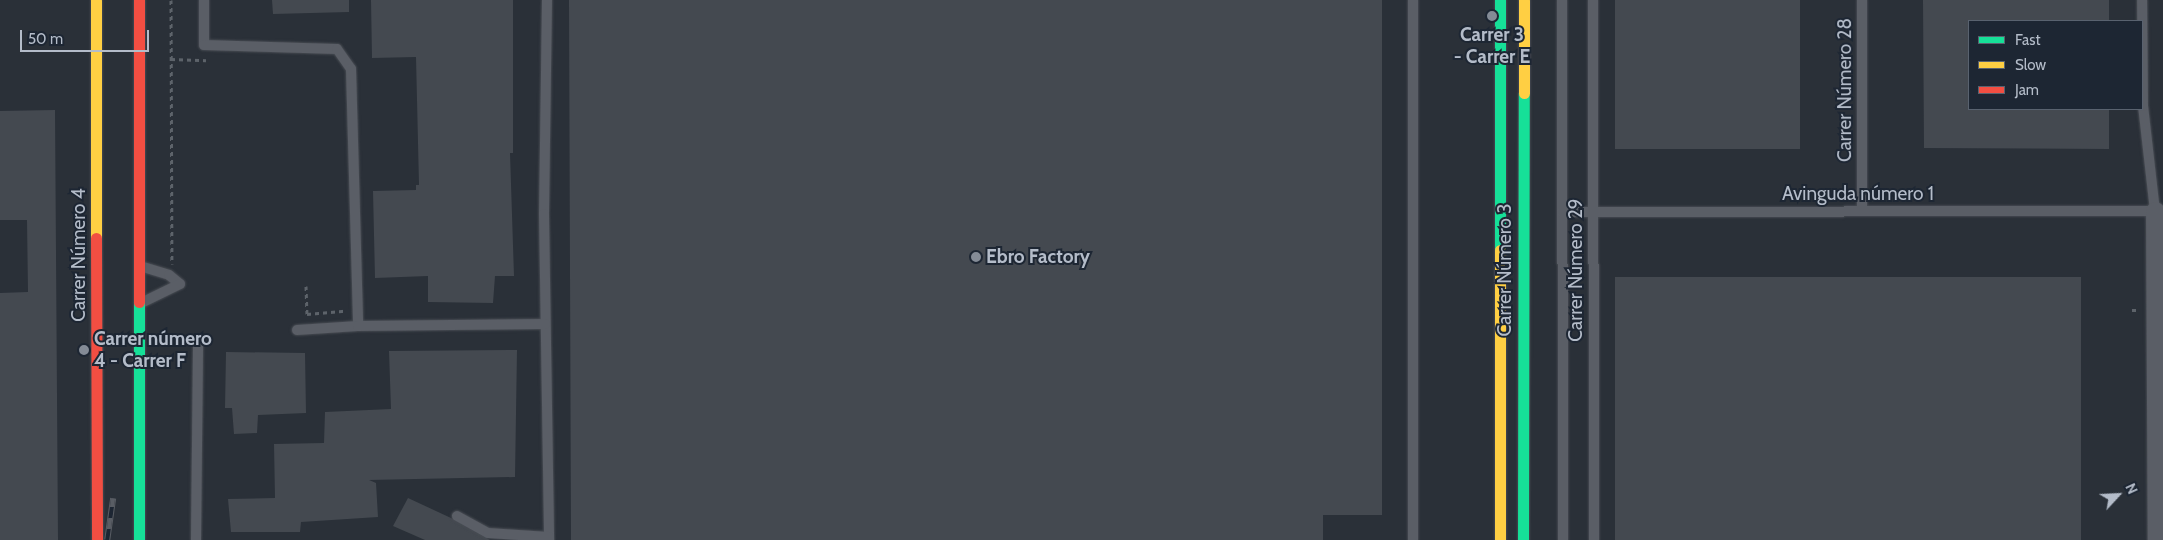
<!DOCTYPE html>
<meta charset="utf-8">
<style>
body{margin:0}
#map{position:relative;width:2163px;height:540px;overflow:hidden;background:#2a3038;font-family:Cabin,sans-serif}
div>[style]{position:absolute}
.building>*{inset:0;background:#444950;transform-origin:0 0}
.path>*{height:3px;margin-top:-1.5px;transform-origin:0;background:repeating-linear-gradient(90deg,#5d636a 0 4px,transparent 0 8px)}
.roads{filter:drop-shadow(0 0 1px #484c53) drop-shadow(0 0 1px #484c53)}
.lane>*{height:10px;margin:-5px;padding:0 5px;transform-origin:5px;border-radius:5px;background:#5a5e66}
.street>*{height:19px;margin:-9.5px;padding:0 9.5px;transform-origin:9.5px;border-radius:9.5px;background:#5a5e66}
.fast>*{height:11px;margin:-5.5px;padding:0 5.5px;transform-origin:5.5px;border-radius:5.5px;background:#16e098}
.slow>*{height:11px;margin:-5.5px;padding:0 5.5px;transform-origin:5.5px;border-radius:5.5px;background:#ffcf43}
.jam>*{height:11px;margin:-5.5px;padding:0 5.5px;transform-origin:5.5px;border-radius:5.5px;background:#f24e42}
.rail>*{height:5.5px;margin-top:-2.75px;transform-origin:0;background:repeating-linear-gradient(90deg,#1d2633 0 11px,#595d64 0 22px);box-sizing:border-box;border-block:1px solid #595d64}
.dots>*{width:14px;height:14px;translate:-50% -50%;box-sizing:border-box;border:2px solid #1d2633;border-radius:50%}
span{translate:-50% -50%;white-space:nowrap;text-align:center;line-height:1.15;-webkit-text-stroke:4px #1d2633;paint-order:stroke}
.poi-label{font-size:19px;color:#b4bcc9;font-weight:700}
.left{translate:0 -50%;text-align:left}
.street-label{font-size:19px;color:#b4bcc9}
.legend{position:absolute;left:1968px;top:20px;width:175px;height:90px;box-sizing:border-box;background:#1d2633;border:1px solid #59626f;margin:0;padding:6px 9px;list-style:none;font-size:15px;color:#b4bcc9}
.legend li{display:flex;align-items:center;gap:10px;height:25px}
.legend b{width:25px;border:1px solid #59626f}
.north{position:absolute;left:2093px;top:470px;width:50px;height:50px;-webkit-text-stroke:4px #1d2633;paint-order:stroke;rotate:65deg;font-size:14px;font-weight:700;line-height:20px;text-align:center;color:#b4bcc9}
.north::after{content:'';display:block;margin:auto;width:18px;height:22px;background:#b4bcc9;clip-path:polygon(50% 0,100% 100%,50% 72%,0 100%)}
.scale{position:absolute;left:20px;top:30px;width:129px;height:22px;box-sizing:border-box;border:2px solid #b4bcc9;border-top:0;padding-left:6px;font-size:15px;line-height:18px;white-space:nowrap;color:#b4bcc9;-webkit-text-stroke:4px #1d2633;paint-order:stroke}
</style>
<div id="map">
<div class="building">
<div style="clip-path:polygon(272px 0,349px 0,349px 12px,273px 14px)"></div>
<div style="clip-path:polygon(371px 0,513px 0,513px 153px,510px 153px,514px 276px,495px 276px,493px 303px,428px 302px,428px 276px,375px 278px,373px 191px,416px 190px,416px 185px,419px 185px,416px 57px,372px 58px)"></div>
<div style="clip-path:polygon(569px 0,1382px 0,1382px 515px,1323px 515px,1323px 540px,571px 540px)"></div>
<div style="left:1615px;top:0;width:185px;height:149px"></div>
<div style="clip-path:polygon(1923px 0,2109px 0,2109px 21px,1969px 21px,1969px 109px,2109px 109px,2109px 149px,1924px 148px)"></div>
<div style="clip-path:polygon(55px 110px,58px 540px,0 540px,0 293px,28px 292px,27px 220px,0 220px,0 111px)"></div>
<div style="left:1615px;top:277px;width:466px;height:263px"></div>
<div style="clip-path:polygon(517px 350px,515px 477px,369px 480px,376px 483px,378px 517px,301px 522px,300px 532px,231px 532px,228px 499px,275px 498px,274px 444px,324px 443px,325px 412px,391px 409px,389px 351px)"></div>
<div style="clip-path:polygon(226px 352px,305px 353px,306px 413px,258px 415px,257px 433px,234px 434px,232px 408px,225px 408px)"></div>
<div style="clip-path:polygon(408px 498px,451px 518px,490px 540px,425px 540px,393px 526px)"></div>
</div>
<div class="path">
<div style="left:171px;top:0;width:264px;rotate:89.8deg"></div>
<div style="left:171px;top:59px;width:35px;rotate:2deg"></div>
<div style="left:306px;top:286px;width:28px;rotate:88deg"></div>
<div style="left:307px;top:314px;width:38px;rotate:-5deg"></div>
<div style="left:2132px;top:310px;width:8px"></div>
</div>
<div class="roads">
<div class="lane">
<div style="left:204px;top:0;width:45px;rotate:90deg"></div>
<div style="left:204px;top:45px;width:133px;rotate:1.7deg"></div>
<div style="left:337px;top:49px;width:24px;rotate:55deg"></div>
<div style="left:351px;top:69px;width:257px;rotate:88.4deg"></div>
<div style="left:547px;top:0;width:214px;rotate:90.8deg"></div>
<div style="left:544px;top:214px;width:326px;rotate:89.1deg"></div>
<div style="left:1413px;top:0;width:540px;rotate:90deg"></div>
<div style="left:1562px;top:0;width:540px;rotate:89.89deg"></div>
<div style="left:1593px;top:0;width:540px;rotate:89.89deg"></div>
<div style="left:1862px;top:211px;width:211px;rotate:-90deg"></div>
<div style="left:1562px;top:212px;width:593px;rotate:-0.1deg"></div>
<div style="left:2155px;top:211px;width:106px;rotate:-96.5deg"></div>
<div style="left:2143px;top:106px;width:106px;rotate:-90.5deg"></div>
<div style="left:140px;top:266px;width:30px;rotate:17deg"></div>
<div style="left:169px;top:275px;width:14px;rotate:39deg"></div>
<div style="left:180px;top:284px;width:41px;rotate:154.1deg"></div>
<div style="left:297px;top:330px;width:61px;rotate:-3.8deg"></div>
<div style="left:358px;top:326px;width:187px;rotate:-0.6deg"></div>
<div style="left:457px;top:516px;width:35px;rotate:29deg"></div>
<div style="left:488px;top:533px;width:61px;rotate:3.8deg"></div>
<div style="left:196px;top:540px;width:195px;rotate:-89.4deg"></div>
</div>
<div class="street">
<div style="left:2155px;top:211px;width:329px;rotate:89.7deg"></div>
</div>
<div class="fast">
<div style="left:1500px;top:0;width:250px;rotate:90deg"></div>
<div style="left:139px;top:302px;width:238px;rotate:90deg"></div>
<div style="left:1523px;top:540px;width:447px;rotate:-89.9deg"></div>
</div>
<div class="slow">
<div style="left:96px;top:0;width:238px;rotate:90deg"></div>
<div style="left:1524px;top:93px;width:93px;rotate:-90deg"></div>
<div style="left:1500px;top:250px;width:290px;rotate:90deg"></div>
</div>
<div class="jam">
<div style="left:139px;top:0;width:302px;rotate:90deg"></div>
<div style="left:96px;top:238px;width:302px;rotate:89.8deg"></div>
</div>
</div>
<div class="rail">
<div style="left:107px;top:540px;width:42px;rotate:-81.9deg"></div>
</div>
<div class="dots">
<div style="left:1492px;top:16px;background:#848b96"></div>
<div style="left:976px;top:257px;background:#848b96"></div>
<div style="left:84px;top:350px;background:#848b96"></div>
</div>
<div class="poi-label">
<span style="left:1492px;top:46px">Carrer 3<br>- Carrer E</span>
<span class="left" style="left:986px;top:257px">Ebro Factory</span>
<span class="left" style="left:94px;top:350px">Carrer número<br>4 - Carrer F</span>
</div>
<div class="street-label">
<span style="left:1845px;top:90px;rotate:-90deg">Carrer Número 28</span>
<span style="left:1858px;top:194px">Avinguda número 1</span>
<span style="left:79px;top:255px;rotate:-90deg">Carrer Número 4</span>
<span style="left:1505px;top:270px;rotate:-90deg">Carrer Número 3</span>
<span style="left:1576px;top:270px;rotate:-90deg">Carrer Número 29</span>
</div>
<ul class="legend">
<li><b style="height:6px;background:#16e098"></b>Fast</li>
<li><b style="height:6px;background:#ffcf43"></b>Slow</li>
<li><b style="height:6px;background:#f24e42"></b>Jam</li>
</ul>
<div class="north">N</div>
<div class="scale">50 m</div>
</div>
